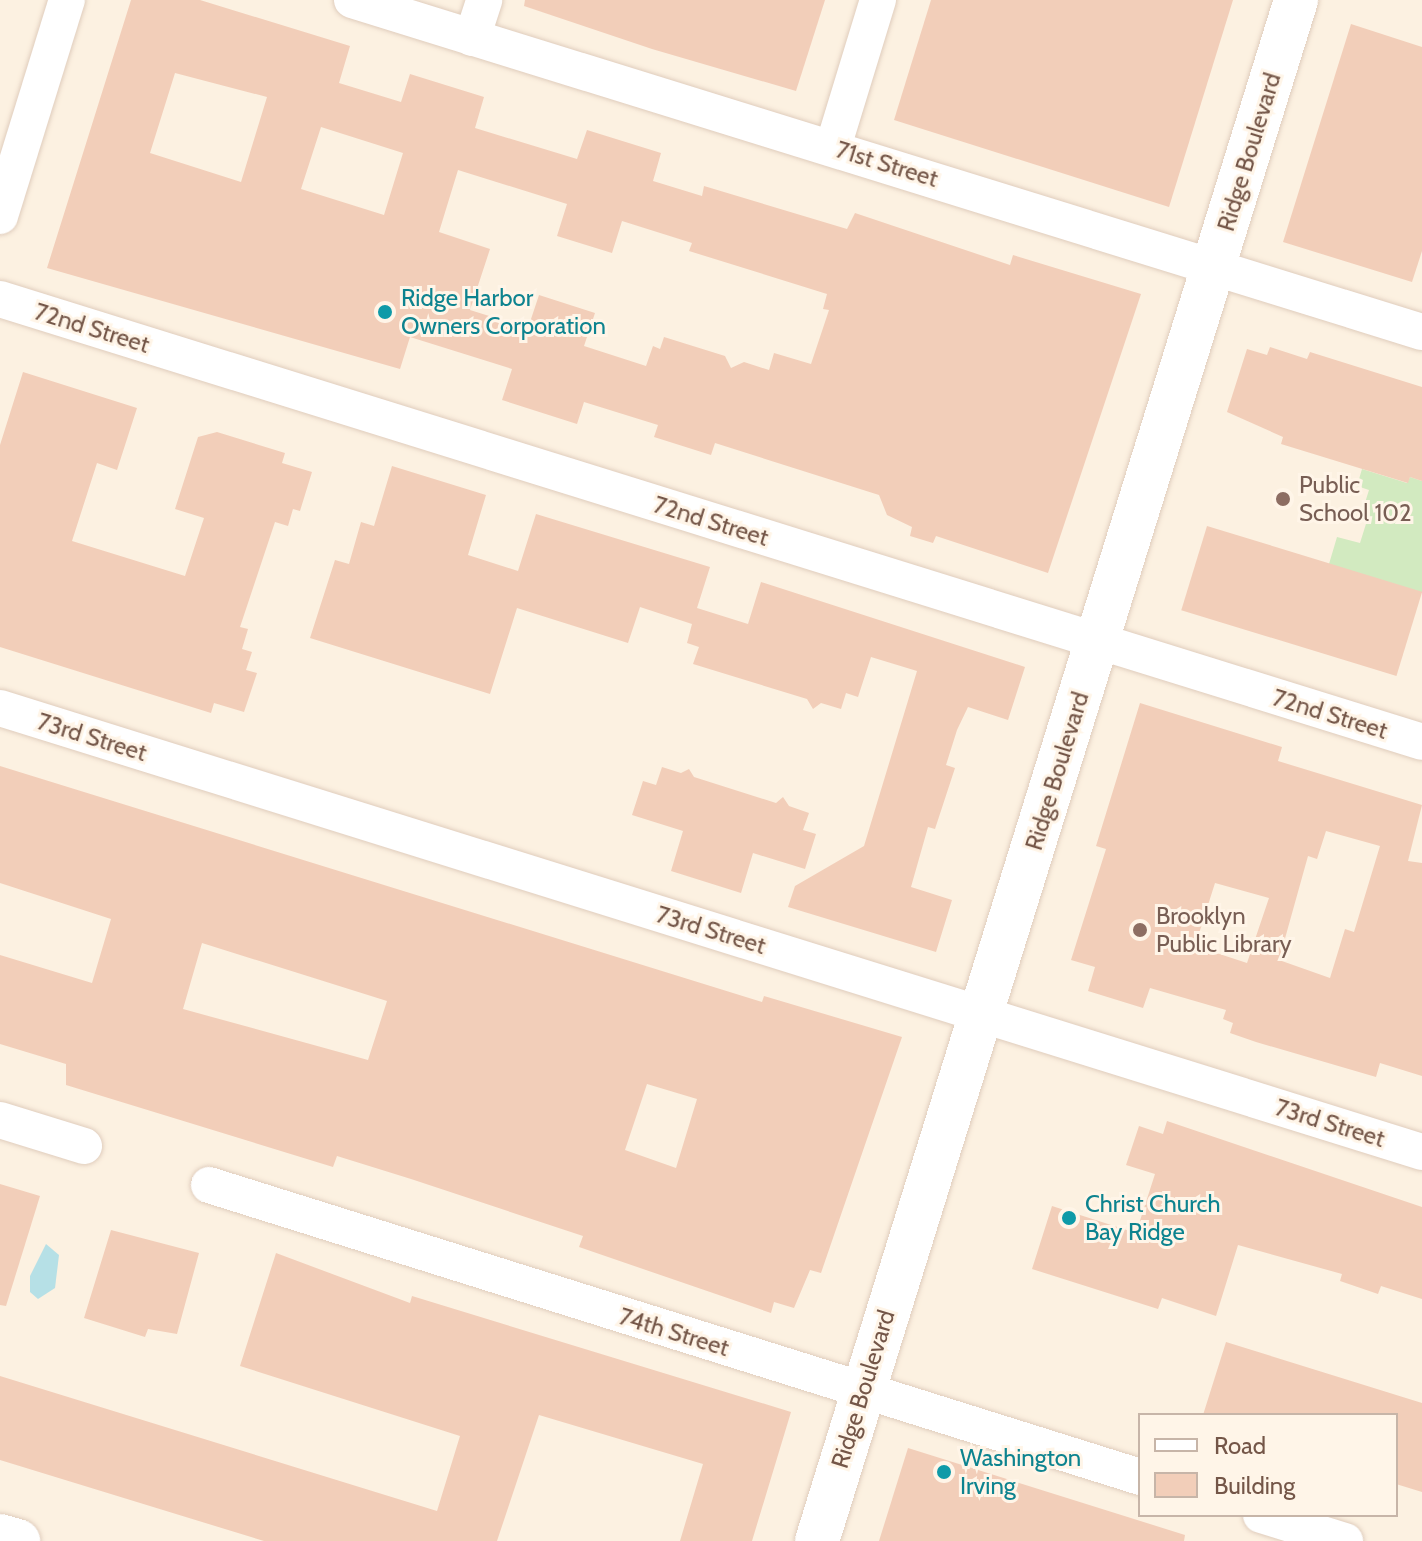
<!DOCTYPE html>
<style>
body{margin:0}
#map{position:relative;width:1422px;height:1541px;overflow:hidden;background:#fcf1e1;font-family:Cabin,sans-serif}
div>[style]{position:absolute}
.green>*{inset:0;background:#d2eac0}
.water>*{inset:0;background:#b6e0e6}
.building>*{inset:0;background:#f2ceb9;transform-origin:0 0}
.roads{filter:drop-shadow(0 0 2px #e0cdbd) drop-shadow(0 0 2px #e0cdbd)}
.street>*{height:36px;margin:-18px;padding:0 18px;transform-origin:18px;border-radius:18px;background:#fff}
.secondary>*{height:44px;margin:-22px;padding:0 22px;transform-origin:22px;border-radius:22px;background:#fff}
.dots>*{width:22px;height:22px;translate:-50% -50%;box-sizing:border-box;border:4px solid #fff5e8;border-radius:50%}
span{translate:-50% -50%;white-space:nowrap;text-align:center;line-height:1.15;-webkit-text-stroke:6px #fff5e8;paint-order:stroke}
.street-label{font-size:24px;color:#745648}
.culture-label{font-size:24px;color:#0d838f}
.left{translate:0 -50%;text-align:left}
.education-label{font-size:24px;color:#785e54}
.legend{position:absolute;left:1138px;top:1413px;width:260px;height:104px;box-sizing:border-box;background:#fff5e8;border:2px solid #c7b5a8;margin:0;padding:10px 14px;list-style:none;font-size:24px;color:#745648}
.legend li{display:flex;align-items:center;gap:16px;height:40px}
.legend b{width:40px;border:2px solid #c7b5a8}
</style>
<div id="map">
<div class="green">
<div style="clip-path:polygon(1362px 469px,1407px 483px,1410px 477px,1422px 481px,1422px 593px,1329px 564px,1337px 537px,1360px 543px,1370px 511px,1363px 509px,1369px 490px,1357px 486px)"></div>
</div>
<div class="water">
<div style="clip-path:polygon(46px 1244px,59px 1255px,55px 1288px,38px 1299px,30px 1292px,30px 1276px)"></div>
</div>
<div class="building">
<div style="clip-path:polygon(evenodd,131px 0,200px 0,350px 46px,339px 83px,401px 102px,410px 74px,484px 97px,475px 128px,577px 159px,587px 130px,661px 153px,653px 181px,702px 196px,704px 186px,847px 229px,855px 213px,1010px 265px,1013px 255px,1141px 294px,1048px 573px,936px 536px,933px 543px,910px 536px,912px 527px,887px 515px,879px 495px,715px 443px,711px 455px,654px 437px,658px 425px,584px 402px,577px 424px,502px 400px,512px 369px,410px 337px,400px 369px,47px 268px,131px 0,175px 73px,267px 97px,241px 182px,150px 153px,175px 73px,131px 0,321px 127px,403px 153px,384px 215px,301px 189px,321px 127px,131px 0,458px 170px,567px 204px,557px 236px,612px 253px,622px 221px,692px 243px,689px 251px,827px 294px,823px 309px,829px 310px,811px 364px,774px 353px,769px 370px,744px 362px,731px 368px,725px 356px,664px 337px,660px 349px,653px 346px,646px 366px,584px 346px,595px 313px,539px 295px,528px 328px,470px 310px,490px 249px,439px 232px,458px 170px)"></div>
<div style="clip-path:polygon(525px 0,825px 0,796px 91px,652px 49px,524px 6px)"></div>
<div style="clip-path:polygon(931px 0,1233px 0,1169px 207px,894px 120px)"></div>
<div style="clip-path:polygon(1351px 24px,1422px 47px,1422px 251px,1412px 282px,1283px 242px)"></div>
<div style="clip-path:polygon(1270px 347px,1307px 359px,1310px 352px,1422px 387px,1422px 481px,1410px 477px,1408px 483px,1281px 444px,1283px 437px,1227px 412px,1247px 349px,1267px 355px)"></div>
<div style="clip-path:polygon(23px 372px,137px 408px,117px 470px,97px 463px,72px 541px,185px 576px,204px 518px,175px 509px,198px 437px,217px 432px,285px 453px,282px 463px,312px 472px,300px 511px,293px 509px,288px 526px,275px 522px,240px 627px,248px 629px,242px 649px,252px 652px,246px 670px,257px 673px,244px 712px,214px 703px,211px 713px,0 647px,0 445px)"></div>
<div style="clip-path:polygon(392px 466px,486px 495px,468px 555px,518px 571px,536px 514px,710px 567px,697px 608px,748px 624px,761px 582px,1025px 667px,1008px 720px,968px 707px,957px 730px,946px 765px,955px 768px,935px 829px,928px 827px,911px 887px,952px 900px,936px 952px,788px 907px,795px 886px,864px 846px,917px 671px,871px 657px,858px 697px,846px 693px,841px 709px,821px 703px,813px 709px,807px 699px,693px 664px,699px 647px,687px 643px,692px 624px,640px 607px,628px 643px,517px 608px,490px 694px,310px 638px,335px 560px,349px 564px,361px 522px,374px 526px)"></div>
<div style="left:1207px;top:526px;width:225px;height:88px;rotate:17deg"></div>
<div style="clip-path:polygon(evenodd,1140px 703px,1282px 747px,1278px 761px,1422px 805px,1408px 861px,1422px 863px,1422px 1076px,1380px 1063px,1376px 1077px,1256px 1042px,1230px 1033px,1233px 1023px,1223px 1019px,1226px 1010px,1150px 988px,1143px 1008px,1088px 991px,1095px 967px,1071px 960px,1106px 849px,1096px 846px,1140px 703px,1326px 831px,1380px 846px,1354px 932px,1345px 929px,1330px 978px,1279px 960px,1308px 856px,1317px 859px,1326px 831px,1140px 703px,1215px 883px,1269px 898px,1247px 963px,1195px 946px,1215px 883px)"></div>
<div style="clip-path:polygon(evenodd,0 766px,762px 1002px,764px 996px,902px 1037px,821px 1273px,810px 1270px,794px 1308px,774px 1302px,771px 1313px,579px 1247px,583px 1236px,411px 1179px,337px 1156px,333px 1167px,66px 1085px,66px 1064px,0 1044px,0 955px,92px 983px,111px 919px,0 883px,0 766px,202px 943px,387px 1001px,368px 1060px,183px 1009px,202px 943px,0 766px,647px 1084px,697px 1099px,676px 1168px,625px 1150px,647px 1084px)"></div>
<div style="clip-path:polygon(662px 767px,681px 773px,689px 769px,694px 777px,776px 803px,783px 797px,789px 806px,809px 813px,803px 830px,816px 834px,805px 869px,753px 853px,741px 893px,671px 871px,683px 831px,632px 815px,643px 781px,656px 785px)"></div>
<div style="clip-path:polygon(1167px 1121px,1422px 1207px,1422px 1299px,1381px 1286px,1378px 1294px,1340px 1281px,1342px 1274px,1238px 1245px,1216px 1316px,1162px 1298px,1158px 1309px,1032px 1269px,1052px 1206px,1136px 1233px,1155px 1174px,1126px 1165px,1139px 1126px,1163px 1134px)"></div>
<div style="clip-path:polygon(0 1184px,40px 1196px,6px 1306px,0 1305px)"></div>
<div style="clip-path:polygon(111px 1230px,199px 1253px,177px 1334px,148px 1329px,145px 1337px,84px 1318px)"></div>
<div style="clip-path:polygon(276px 1253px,410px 1303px,412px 1296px,791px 1412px,752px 1541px,680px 1541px,703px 1464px,539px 1415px,497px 1541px,264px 1541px,0 1460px,0 1376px,437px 1511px,460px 1436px,240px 1366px)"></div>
<div style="clip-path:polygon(1226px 1342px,1422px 1403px,1422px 1492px,1396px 1484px,1396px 1415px,1203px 1415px)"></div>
<div style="clip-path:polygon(908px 1448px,1185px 1535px,1184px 1541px,879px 1541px)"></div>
</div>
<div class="roads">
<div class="street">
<div style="left:352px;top:0;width:1120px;rotate:17.24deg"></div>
<div style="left:472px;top:38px;width:40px;rotate:-72deg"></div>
<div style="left:833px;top:147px;width:154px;rotate:-73deg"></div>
<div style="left:0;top:216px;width:226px;rotate:-72.8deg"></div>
<div style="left:0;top:299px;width:1489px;rotate:17.3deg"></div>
<div style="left:0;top:708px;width:1490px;rotate:17.34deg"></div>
<div style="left:0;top:1120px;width:88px;rotate:17.2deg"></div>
<div style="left:209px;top:1185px;width:976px;rotate:17.41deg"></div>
<div style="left:1261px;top:1515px;width:88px;rotate:17.2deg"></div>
</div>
<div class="secondary">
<div style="left:0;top:1536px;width:19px;rotate:16deg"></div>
<div style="left:817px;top:1541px;width:1614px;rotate:-72.73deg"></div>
</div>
</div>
<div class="dots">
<div style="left:385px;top:312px;background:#0f9aa8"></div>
<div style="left:1283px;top:499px;background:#8d6e63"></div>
<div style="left:1140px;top:930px;background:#8d6e63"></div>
<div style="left:1069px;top:1218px;background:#0f9aa8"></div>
<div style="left:944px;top:1472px;background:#0f9aa8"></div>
</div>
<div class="street-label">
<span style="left:1249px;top:152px;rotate:-73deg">Ridge Boulevard</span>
<span style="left:887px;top:164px;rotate:17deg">71st Street</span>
<span style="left:92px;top:328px;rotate:17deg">72nd Street</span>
<span style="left:711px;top:521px;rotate:17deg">72nd Street</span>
<span style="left:1330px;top:714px;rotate:17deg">72nd Street</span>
<span style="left:92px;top:737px;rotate:17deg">73rd Street</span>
<span style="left:1057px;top:771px;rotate:-73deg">Ridge Boulevard</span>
<span style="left:711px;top:930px;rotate:17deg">73rd Street</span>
<span style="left:1330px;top:1123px;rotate:17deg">73rd Street</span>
<span style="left:674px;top:1332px;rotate:17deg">74th Street</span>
<span style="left:863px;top:1389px;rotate:-73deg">Ridge Boulevard</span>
</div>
<div class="culture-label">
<span class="left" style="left:401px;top:312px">Ridge Harbor<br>Owners Corporation</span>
<span class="left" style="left:1085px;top:1218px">Christ Church<br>Bay Ridge</span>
<span class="left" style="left:960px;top:1472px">Washington<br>Irving</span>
</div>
<div class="education-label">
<span class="left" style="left:1299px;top:499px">Public<br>School 102</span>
<span class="left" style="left:1156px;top:930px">Brooklyn<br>Public Library</span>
</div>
<ul class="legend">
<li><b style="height:10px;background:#fff"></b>Road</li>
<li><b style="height:22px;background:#f2ceb9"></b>Building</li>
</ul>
</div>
